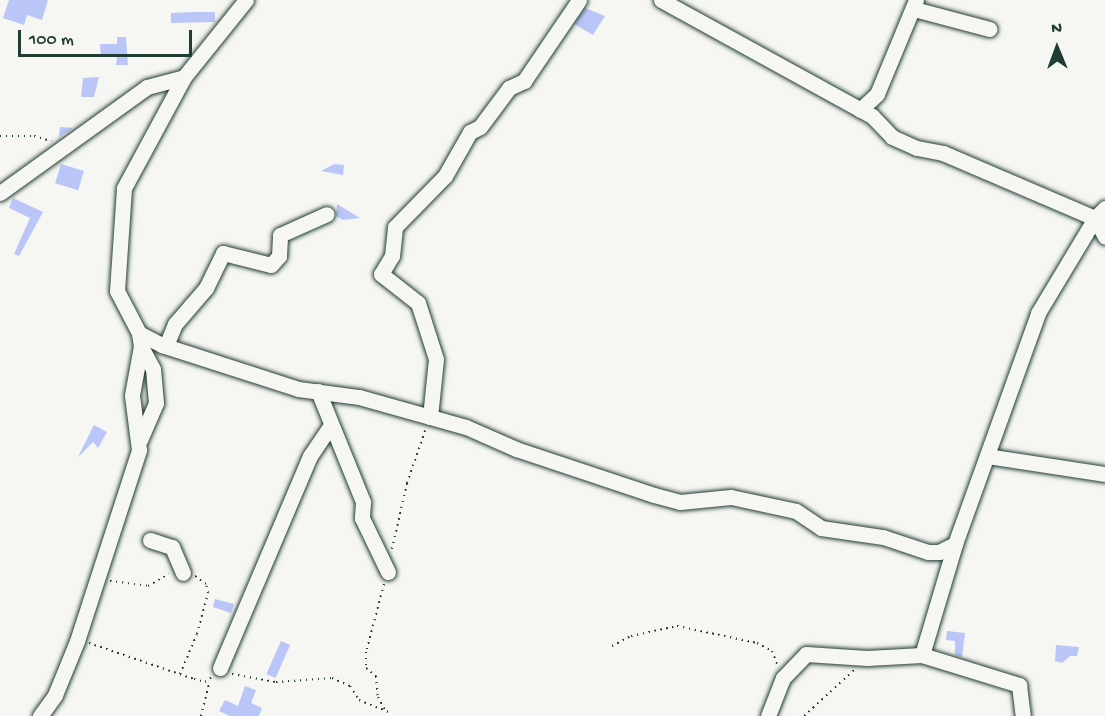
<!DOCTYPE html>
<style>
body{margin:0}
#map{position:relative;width:1105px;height:716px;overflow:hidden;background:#f6f6f2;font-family:"Gochi Hand",sans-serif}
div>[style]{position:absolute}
.building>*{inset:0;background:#bbc6f8;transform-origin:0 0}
.path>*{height:2px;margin-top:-1px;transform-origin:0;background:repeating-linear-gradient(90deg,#1f3d34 0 1.5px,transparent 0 6px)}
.roads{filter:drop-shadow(0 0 2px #1f3d34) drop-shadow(0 0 2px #1f3d34)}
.minor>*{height:15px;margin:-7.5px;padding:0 7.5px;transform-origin:7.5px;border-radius:7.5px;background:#f6f6f2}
span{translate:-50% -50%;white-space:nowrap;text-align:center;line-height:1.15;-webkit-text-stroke:4.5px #f6f6f2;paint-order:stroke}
.north{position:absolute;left:1027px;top:18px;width:60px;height:60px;-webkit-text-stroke:4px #f6f6f2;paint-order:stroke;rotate:359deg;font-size:16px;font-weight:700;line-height:24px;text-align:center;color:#1f3d34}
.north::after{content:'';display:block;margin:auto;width:21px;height:27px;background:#1f3d34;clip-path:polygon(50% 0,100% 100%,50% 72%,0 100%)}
.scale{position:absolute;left:18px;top:30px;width:174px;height:27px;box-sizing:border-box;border:3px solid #1f3d34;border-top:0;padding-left:8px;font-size:18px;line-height:21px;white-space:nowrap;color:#1f3d34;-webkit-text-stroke:4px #f6f6f2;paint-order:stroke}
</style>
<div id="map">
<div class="building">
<div style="clip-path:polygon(9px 0,48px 0,42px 20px,27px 15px,24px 25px,3px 18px)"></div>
<div style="clip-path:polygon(585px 8px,605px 16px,593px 35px,574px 24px)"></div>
<div style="clip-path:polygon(194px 12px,215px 12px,215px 22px,171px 23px,171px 13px)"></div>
<div style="clip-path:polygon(117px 37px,126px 37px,128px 65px,116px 65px,117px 57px,101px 57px,100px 44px,117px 44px)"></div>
<div style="clip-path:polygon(99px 77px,94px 97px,81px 97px,83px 78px)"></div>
<div style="clip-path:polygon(60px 127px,73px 128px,59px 137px)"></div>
<div style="left:61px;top:164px;width:24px;height:20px;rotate:17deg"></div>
<div style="clip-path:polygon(334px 164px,344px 165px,343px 175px,321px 171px)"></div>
<div style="clip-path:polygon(13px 198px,43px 212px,19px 256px,14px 254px,30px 218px,9px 208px)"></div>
<div style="clip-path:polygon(337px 204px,360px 218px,343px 220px,336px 216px)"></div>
<div style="clip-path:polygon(94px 425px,107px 432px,98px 448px,93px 442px,78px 457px)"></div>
<div style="clip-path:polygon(215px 599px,234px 604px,231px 613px,213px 607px)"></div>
<div style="clip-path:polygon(947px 631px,965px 633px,962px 657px,955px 655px,955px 641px,946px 640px)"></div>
<div style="left:281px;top:641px;width:10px;height:36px;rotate:24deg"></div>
<div style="clip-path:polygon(1056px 645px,1079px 647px,1077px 656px,1070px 656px,1062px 663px,1055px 661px)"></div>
<div style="clip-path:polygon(245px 686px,256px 690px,251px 703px,262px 708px,259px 716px,230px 716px,219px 711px,225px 700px,238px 706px)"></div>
</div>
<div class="path">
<div style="left:0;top:136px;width:34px"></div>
<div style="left:34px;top:136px;width:18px;rotate:16deg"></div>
<div style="left:392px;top:549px;width:68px;rotate:-77.2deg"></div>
<div style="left:407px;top:483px;width:58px;rotate:-70.9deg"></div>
<div style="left:110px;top:581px;width:38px;rotate:7deg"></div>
<div style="left:148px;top:586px;width:24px;rotate:-30deg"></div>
<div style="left:384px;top:584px;width:70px;rotate:104.8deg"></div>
<div style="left:366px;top:652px;width:16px;rotate:90deg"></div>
<div style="left:366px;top:668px;width:13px;rotate:39deg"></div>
<div style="left:376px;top:676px;width:21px;rotate:85deg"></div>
<div style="left:378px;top:697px;width:15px;rotate:62deg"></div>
<div style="left:89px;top:643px;width:111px;rotate:18.9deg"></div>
<div style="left:194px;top:679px;width:11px;rotate:15deg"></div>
<div style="left:205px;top:682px;width:9px;rotate:-36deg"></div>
<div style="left:612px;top:646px;width:21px;rotate:-28deg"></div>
<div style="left:631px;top:636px;width:47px;rotate:-12.3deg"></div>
<div style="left:677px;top:626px;width:82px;rotate:12deg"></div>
<div style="left:757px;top:643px;width:17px;rotate:28deg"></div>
<div style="left:772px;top:651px;width:14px;rotate:69deg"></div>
<div style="left:180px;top:674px;width:43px;rotate:-67deg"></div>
<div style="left:197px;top:634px;width:42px;rotate:-75deg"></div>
<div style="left:208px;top:593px;width:9px;rotate:-103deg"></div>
<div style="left:206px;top:584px;width:14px;rotate:-144deg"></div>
<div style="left:232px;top:674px;width:45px;rotate:10.3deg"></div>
<div style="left:276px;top:682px;width:56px;rotate:-4.1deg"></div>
<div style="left:332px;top:678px;width:20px;rotate:24deg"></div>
<div style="left:350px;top:686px;width:17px;rotate:57deg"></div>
<div style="left:359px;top:700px;width:35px;rotate:22deg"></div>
<div style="left:201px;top:716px;width:36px;rotate:-76deg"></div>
<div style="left:804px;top:716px;width:68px;rotate:-42.6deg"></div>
</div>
<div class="roads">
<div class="minor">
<div style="left:661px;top:0;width:241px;rotate:28.8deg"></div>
<div style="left:872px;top:116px;width:29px;rotate:46deg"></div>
<div style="left:892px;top:137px;width:27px;rotate:24deg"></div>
<div style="left:917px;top:148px;width:26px;rotate:11deg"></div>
<div style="left:943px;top:153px;width:165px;rotate:23.2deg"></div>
<div style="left:1095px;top:218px;width:21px;rotate:62deg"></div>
<div style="left:914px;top:9px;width:78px;rotate:14.9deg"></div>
<div style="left:860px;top:110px;width:23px;rotate:-43deg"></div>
<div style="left:877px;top:94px;width:102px;rotate:-67.5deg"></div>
<div style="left:0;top:193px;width:181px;rotate:-35.8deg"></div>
<div style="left:147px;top:87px;width:38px;rotate:-15deg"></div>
<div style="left:139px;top:333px;width:26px;rotate:28deg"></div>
<div style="left:162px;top:345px;width:143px;rotate:17.9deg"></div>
<div style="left:298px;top:389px;width:62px;rotate:7.5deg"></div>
<div style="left:359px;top:397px;width:111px;rotate:15.7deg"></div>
<div style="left:466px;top:427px;width:55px;rotate:23.7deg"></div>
<div style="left:516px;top:449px;width:145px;rotate:18.4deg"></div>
<div style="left:654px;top:495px;width:27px;rotate:15deg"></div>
<div style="left:680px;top:502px;width:51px;rotate:-5.6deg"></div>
<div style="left:731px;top:497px;width:66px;rotate:12.2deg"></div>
<div style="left:796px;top:511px;width:30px;rotate:34deg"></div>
<div style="left:821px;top:528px;width:63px;rotate:8.3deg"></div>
<div style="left:883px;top:537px;width:47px;rotate:18.4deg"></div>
<div style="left:928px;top:552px;width:11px"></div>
<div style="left:939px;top:552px;width:18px;rotate:-27deg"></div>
<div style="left:166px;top:346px;width:24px;rotate:-68deg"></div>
<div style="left:175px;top:324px;width:48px;rotate:-49.3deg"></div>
<div style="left:206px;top:288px;width:39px;rotate:-64deg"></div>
<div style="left:223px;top:253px;width:49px;rotate:14deg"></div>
<div style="left:271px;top:265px;width:12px;rotate:-48deg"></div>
<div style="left:279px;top:256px;width:21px;rotate:-87deg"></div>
<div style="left:280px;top:235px;width:51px;rotate:-24.1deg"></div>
<div style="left:318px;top:391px;width:120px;rotate:67.9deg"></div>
<div style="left:363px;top:502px;width:16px;rotate:94deg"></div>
<div style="left:362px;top:518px;width:60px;rotate:64.3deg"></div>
<div style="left:430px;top:417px;width:58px;rotate:-84.1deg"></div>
<div style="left:436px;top:359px;width:59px;rotate:-107.8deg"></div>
<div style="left:418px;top:303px;width:47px;rotate:-141.9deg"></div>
<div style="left:381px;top:274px;width:21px;rotate:-59deg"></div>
<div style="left:392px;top:256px;width:29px;rotate:-84deg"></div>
<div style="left:395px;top:227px;width:71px;rotate:-45.6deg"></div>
<div style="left:445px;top:176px;width:51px;rotate:-60.4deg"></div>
<div style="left:470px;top:132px;width:11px;rotate:-27deg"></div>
<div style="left:480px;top:127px;width:49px;rotate:-53.4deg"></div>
<div style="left:509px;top:88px;width:17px;rotate:-25deg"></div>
<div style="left:524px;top:81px;width:98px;rotate:-55.8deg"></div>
<div style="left:140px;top:440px;width:40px;rotate:-66.6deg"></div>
<div style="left:156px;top:403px;width:34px;rotate:-95deg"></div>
<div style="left:153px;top:369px;width:26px;rotate:-118deg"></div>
<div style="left:987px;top:456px;width:119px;rotate:8.7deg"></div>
<div style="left:150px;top:540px;width:23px;rotate:18deg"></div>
<div style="left:172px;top:547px;width:28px;rotate:67deg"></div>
<div style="left:922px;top:655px;width:102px;rotate:17.2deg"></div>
<div style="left:1019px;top:685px;width:31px;rotate:83deg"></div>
<div style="left:220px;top:668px;width:230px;rotate:-67deg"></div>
<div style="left:310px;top:456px;width:37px;rotate:-56deg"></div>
<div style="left:40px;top:716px;width:26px;rotate:-54deg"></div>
<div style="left:55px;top:695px;width:58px;rotate:-67.8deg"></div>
<div style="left:77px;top:641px;width:201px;rotate:-72deg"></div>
<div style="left:139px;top:450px;width:55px;rotate:-97.3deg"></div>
<div style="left:132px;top:395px;width:50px;rotate:-79.6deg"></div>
<div style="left:141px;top:346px;width:13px;rotate:-99deg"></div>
<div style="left:139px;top:333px;width:47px;rotate:-117.6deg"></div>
<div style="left:117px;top:291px;width:103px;rotate:-86.1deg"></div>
<div style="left:124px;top:188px;width:126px;rotate:-61.6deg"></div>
<div style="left:184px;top:77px;width:99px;rotate:-51.2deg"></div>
<div style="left:768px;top:716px;width:41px;rotate:-68.5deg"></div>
<div style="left:783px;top:678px;width:33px;rotate:-46deg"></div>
<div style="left:806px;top:654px;width:61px;rotate:3.8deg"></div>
<div style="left:867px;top:658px;width:55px;rotate:-3.1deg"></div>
<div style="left:922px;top:655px;width:116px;rotate:-73.4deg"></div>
<div style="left:955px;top:544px;width:245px;rotate:-70.2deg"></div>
<div style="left:1038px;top:313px;width:111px;rotate:-59deg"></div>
<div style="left:1095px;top:218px;width:14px;rotate:-45deg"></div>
</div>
</div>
<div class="north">N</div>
<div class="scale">100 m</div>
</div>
